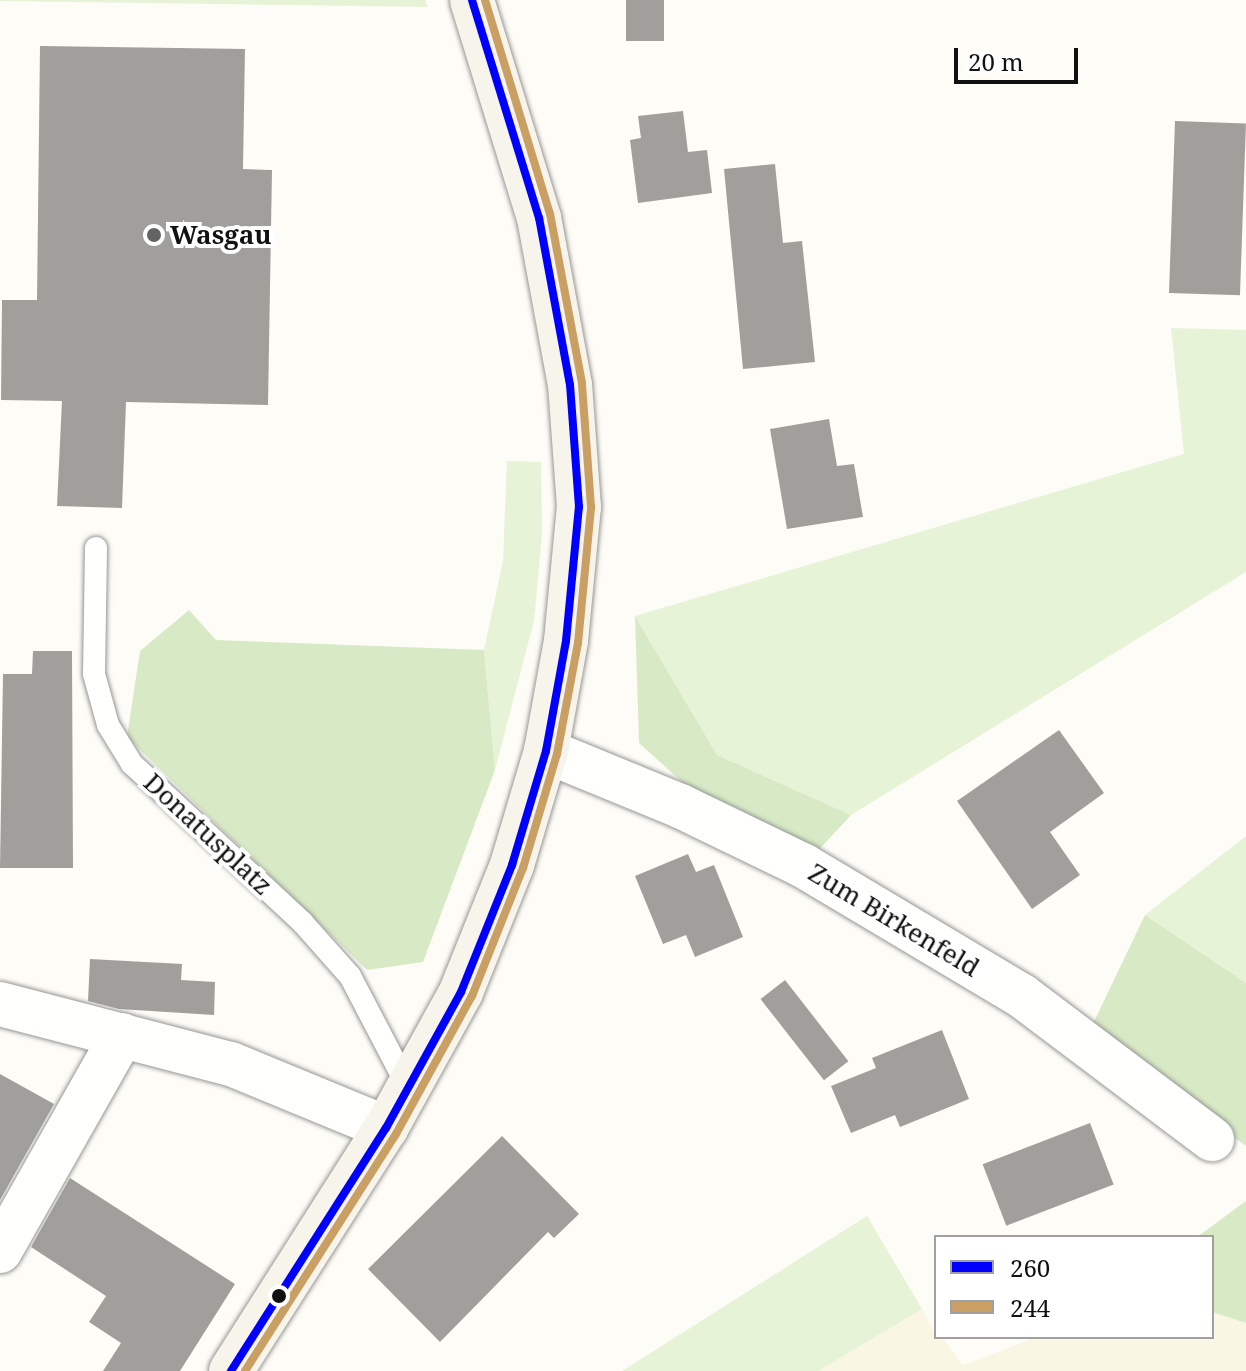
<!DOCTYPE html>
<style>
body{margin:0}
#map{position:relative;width:1246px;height:1371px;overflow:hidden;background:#fdfcf7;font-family:"Noto Serif",serif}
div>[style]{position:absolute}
.farmland>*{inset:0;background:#f9f7e4}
.green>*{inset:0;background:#e7f3d7}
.forest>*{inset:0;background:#d8eac5}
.building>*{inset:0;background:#a19f9c;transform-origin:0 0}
.roads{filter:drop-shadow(0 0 2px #979795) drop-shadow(0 0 2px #979795)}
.service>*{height:22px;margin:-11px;padding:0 11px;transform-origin:11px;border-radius:11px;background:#fffffe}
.minor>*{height:44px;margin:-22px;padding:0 22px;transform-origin:22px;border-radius:22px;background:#fffffe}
.secondary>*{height:44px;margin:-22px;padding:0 22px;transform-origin:22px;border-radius:22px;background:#f6f4eb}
.bus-1>*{height:8px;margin:-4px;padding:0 4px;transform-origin:4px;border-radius:4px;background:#00f}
.bus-2>*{height:8px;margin:-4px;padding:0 4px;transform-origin:4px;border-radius:4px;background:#ca9f63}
.dots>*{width:22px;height:22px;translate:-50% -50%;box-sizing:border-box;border:4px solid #fff;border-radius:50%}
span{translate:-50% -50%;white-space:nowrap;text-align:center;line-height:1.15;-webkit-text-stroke:8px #fff;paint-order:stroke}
.poi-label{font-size:26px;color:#111;font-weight:700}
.left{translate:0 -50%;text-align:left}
.street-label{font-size:26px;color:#111}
.legend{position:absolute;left:934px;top:1235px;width:280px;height:104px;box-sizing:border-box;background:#fff;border:2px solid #a0a0a0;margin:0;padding:10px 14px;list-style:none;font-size:24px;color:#111}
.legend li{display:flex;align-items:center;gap:16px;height:40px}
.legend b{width:40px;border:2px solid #a0a0a0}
.scale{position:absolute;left:954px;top:48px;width:124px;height:36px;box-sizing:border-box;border:4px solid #111;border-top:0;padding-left:10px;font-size:24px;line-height:28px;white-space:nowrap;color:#111;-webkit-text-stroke:6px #fff;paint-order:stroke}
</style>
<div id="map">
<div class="farmland">
<div style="clip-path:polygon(922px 1309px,936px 1337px,942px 1337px,963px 1365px,1037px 1337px,1212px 1337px,1212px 1312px,1246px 1323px,1246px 1371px,818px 1371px)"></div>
</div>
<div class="green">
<div style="clip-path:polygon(425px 0,428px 7px,0 1px,0 0)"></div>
<div style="clip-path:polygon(1171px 328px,1246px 330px,1246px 572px,851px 815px,717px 755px,635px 616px,1184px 454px)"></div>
<div style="clip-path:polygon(507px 461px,541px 462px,542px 535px,534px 621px,495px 770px,484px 650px,503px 561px)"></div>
<div style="clip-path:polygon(1246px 836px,1246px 983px,1145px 915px)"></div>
<div style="clip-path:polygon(867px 1216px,922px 1309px,818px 1371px,622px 1371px)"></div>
</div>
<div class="forest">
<div style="clip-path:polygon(189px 610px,216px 640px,484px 650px,495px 770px,423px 962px,367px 970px,127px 737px,140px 651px)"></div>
<div style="clip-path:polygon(635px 616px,717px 755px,851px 815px,815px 854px,692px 791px,639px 743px)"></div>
<div style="clip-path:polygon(1145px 915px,1246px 983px,1246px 1146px,1090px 1030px)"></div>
<div style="clip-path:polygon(1246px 1201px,1246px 1323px,1212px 1312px,1212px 1237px,1197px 1237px)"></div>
</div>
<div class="building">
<div style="left:626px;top:0;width:38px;height:41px"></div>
<div style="clip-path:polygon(40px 46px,245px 49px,243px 169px,272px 170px,268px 405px,126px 402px,122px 508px,57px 506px,62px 401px,1px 400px,2px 300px,37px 300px)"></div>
<div style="clip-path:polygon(683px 111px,688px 152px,707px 150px,712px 193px,638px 203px,630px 140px,641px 138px,638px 116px)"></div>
<div style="left:1175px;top:121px;width:71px;height:172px;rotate:2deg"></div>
<div style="clip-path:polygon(775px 164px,783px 243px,802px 241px,815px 362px,743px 369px,724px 169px)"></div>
<div style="clip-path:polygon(829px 419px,837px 466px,854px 464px,863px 517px,787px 529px,770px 429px)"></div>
<div style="clip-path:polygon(33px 651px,72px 651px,73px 868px,0 868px,3px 674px,32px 674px)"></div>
<div style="clip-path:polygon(1059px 730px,1104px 793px,1050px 832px,1080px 875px,1032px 909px,957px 801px)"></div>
<div style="clip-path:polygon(688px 854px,696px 872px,714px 865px,743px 937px,695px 957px,686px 935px,663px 944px,635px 876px)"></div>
<div style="clip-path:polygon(90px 959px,182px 964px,181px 980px,215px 982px,214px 1015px,119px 1009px,88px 1001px)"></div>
<div style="left:785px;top:980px;width:103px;height:31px;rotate:52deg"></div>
<div style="clip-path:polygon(942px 1030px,969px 1099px,900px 1127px,895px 1115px,851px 1133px,831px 1086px,876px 1068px,872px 1058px)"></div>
<div style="clip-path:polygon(0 1074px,54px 1104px,0 1200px)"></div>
<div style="left:1090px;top:1123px;width:66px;height:115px;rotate:69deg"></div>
<div style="clip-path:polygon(502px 1136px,579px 1214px,554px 1238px,548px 1232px,440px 1342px,368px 1269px)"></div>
<div style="clip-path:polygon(70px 1178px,235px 1284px,180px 1371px,103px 1371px,121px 1343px,89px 1322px,106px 1296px,31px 1247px)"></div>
</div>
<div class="roads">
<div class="service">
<div style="left:96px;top:548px;width:126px;rotate:90.9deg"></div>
<div style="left:94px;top:674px;width:53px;rotate:74.6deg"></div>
<div style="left:108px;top:725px;width:46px;rotate:58.4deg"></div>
<div style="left:132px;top:764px;width:232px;rotate:42.9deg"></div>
<div style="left:302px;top:922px;width:72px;rotate:48.4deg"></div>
<div style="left:350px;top:976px;width:127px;rotate:62.4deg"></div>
</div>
<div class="minor">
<div style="left:546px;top:751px;width:145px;rotate:22.3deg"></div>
<div style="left:680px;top:806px;width:138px;rotate:25.8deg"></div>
<div style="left:804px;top:866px;width:254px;rotate:30.8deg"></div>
<div style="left:1022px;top:996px;width:238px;rotate:37deg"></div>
<div style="left:0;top:1004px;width:239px;rotate:14.6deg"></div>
<div style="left:231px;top:1064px;width:168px;rotate:22.4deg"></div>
<div style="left:0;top:1251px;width:248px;rotate:-60.5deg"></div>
</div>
<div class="secondary">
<div style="left:231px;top:1371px;width:288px;rotate:-57.5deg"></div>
<div style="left:386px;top:1128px;width:155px;rotate:-61.1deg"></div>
<div style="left:461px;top:992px;width:137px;rotate:-68.1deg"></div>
<div style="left:512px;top:865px;width:119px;rotate:-73.4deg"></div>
<div style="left:546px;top:751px;width:112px;rotate:-79.7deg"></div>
<div style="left:566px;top:641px;width:135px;rotate:-84.5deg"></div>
<div style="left:579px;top:507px;width:122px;rotate:-94.2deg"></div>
<div style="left:570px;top:385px;width:170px;rotate:-100.5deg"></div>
<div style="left:539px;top:218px;width:228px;rotate:-107.1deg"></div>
</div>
</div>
<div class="bus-1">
<div style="left:231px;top:1371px;width:288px;rotate:-57.5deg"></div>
<div style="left:386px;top:1128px;width:155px;rotate:-61.1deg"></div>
<div style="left:461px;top:992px;width:137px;rotate:-68.1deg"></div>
<div style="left:512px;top:865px;width:119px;rotate:-73.4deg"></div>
<div style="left:546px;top:751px;width:112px;rotate:-79.7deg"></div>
<div style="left:566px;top:641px;width:135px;rotate:-84.5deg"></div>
<div style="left:579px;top:507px;width:122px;rotate:-94.2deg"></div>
<div style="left:570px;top:385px;width:170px;rotate:-100.5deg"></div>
<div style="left:539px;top:218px;width:228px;rotate:-107.1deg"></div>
</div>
<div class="bus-2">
<div style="left:245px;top:1371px;width:281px;rotate:-57.5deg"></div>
<div style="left:396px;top:1134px;width:158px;rotate:-61.2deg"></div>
<div style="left:472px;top:996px;width:138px;rotate:-68.3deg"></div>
<div style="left:523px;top:868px;width:119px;rotate:-73.4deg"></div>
<div style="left:557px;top:754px;width:113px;rotate:-79.3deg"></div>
<div style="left:578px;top:643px;width:137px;rotate:-84.5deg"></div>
<div style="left:591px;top:507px;width:124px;rotate:-94.2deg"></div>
<div style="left:582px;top:383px;width:172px;rotate:-100.7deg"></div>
<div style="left:550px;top:214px;width:224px;rotate:-106.9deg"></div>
</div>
<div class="dots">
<div style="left:154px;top:235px;background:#646362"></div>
<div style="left:279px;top:1296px;background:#111"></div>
</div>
<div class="poi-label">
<span class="left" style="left:170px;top:235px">Wasgau</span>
</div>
<div class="street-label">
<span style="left:208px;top:834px;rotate:43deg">Donatusplatz</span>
<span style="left:894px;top:920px;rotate:31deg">Zum Birkenfeld</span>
</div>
<ul class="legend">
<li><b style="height:10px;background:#00f"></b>260</li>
<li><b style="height:10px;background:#ca9f63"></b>244</li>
</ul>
<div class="scale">20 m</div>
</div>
